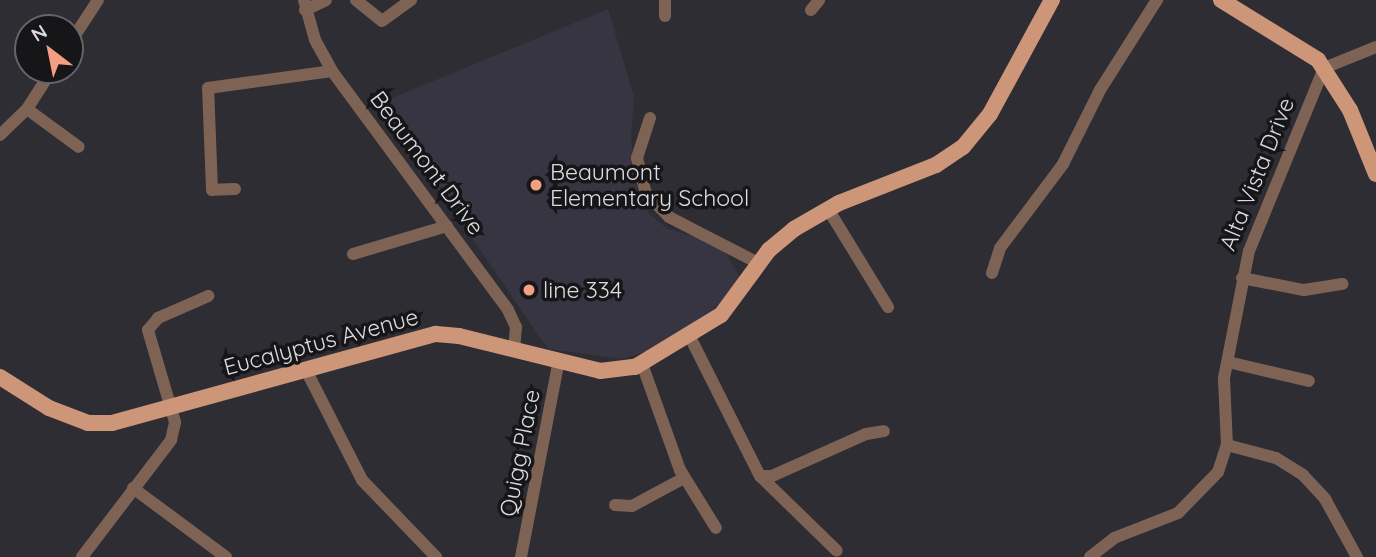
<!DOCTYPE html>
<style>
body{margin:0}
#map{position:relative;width:1376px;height:557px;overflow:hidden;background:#2e2d34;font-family:Quicksand,sans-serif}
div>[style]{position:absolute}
.built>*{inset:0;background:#373542}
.minor>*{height:12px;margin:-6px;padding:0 6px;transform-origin:6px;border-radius:6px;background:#7e6355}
.major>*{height:16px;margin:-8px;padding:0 8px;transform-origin:8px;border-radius:8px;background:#cd9679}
.dots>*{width:19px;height:19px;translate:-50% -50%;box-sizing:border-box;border:4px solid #161619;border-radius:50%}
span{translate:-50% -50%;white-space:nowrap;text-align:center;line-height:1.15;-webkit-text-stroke:7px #161619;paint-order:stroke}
.street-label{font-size:23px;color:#dcdce0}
.poi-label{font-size:23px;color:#dcdce0}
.left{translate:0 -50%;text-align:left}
.north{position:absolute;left:14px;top:14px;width:70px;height:70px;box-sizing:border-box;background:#161619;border:2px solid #656569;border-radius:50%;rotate:328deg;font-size:19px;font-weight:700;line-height:28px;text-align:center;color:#dcdce0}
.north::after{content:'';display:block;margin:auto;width:24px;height:32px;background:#f39f83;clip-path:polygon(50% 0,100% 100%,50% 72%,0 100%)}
</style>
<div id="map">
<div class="built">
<div style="clip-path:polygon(608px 9px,634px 97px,631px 137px,638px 193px,649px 214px,668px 229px,721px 244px,741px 280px,711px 312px,657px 348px,622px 359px,549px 349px,543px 342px,380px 103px)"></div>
</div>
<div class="minor">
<div style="left:304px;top:0;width:41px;rotate:74.6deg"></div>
<div style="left:315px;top:40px;width:35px;rotate:61deg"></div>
<div style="left:332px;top:71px;width:297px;rotate:53.6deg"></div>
<div style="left:508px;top:310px;width:19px;rotate:65deg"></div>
<div style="left:516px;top:327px;width:23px;rotate:95deg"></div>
<div style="left:356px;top:0;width:33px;rotate:39deg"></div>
<div style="left:382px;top:21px;width:36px;rotate:-36deg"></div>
<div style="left:305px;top:10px;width:23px;rotate:-25deg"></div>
<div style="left:811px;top:10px;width:13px;rotate:-51deg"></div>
<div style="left:665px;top:16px;width:16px;rotate:-90deg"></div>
<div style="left:70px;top:43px;width:51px;rotate:-56.9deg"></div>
<div style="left:27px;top:109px;width:64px;rotate:36.2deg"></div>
<div style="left:650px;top:118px;width:42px;rotate:108deg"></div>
<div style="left:637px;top:158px;width:36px;rotate:76deg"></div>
<div style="left:646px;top:193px;width:33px;rotate:46deg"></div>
<div style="left:669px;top:217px;width:102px;rotate:27.3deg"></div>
<div style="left:0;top:135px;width:37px;rotate:-44deg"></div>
<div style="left:27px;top:109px;width:46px;rotate:-57.3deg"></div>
<div style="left:235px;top:189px;width:23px;rotate:178deg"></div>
<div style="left:212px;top:190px;width:102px;rotate:-92.2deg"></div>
<div style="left:208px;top:88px;width:125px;rotate:-7.8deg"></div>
<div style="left:828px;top:209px;width:115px;rotate:58.5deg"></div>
<div style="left:353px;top:254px;width:98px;rotate:-16.6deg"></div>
<div style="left:992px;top:273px;width:26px;rotate:-72deg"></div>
<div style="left:1000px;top:248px;width:105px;rotate:-53.1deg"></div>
<div style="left:1063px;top:164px;width:83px;rotate:-63.4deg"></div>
<div style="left:1100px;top:90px;width:107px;rotate:-57.7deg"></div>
<div style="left:1242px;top:278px;width:63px;rotate:11deg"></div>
<div style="left:1304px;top:290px;width:39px;rotate:-9deg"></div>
<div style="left:690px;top:337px;width:156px;rotate:63.3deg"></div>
<div style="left:760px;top:476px;width:12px"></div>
<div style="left:772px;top:476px;width:103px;rotate:-24.1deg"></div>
<div style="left:866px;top:434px;width:18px;rotate:-9deg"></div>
<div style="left:1228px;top:362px;width:83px;rotate:13.2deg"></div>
<div style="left:642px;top:364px;width:113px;rotate:70.3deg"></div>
<div style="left:680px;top:470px;width:68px;rotate:58.2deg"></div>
<div style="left:305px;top:368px;width:126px;rotate:63deg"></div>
<div style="left:362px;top:480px;width:107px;rotate:46.1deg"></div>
<div style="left:1227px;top:445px;width:51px;rotate:14.9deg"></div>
<div style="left:1276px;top:458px;width:32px;rotate:32deg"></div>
<div style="left:1303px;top:475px;width:33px;rotate:47deg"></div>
<div style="left:1325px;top:499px;width:66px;rotate:61.1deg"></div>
<div style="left:760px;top:476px;width:107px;rotate:44.2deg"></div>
<div style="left:133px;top:488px;width:116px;rotate:36.6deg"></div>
<div style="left:615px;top:505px;width:17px;rotate:3deg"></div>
<div style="left:632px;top:506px;width:59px;rotate:-28.3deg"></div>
<div style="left:82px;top:557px;width:147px;rotate:-52.7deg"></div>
<div style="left:171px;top:440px;width:18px;rotate:-77deg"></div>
<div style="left:175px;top:422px;width:96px;rotate:-106.4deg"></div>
<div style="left:148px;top:330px;width:16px;rotate:-50deg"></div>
<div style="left:158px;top:318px;width:55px;rotate:-23.7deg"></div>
<div style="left:521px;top:557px;width:201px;rotate:-79.1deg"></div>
<div style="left:1090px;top:557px;width:31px;rotate:-38deg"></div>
<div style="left:1114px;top:538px;width:69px;rotate:-21.3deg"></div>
<div style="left:1178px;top:513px;width:57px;rotate:-45.7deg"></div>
<div style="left:1218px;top:472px;width:28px;rotate:-72deg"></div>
<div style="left:1227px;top:445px;width:67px;rotate:-92.6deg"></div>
<div style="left:1224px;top:378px;width:129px;rotate:-78.9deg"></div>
<div style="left:1249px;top:251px;width:198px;rotate:-67.7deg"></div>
<div style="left:1324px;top:68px;width:56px;rotate:-22deg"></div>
</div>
<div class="major">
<div style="left:1221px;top:0;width:114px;rotate:31.7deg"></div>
<div style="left:1318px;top:60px;width:59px;rotate:57.4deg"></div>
<div style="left:1350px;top:110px;width:69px;rotate:67.9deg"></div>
<div style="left:0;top:377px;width:58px;rotate:32.3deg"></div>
<div style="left:49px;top:408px;width:42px;rotate:21deg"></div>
<div style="left:88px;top:423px;width:24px"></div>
<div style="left:112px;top:423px;width:336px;rotate:-15.4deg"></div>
<div style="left:436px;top:334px;width:23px;rotate:5deg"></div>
<div style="left:459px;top:336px;width:145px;rotate:13.9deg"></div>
<div style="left:600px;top:371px;width:35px;rotate:-7deg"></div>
<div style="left:635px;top:367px;width:100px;rotate:-31.2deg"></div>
<div style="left:721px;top:315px;width:81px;rotate:-53.6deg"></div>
<div style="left:769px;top:250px;width:33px;rotate:-40deg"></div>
<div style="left:794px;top:229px;width:52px;rotate:-30deg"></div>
<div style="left:839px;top:203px;width:104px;rotate:-21.4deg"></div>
<div style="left:936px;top:165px;width:32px;rotate:-34deg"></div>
<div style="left:963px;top:147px;width:43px;rotate:-50.7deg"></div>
<div style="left:990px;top:114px;width:130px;rotate:-61.5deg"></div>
</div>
<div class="dots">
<div style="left:536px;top:185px;background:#f39f83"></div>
<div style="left:529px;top:290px;background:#f39f83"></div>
</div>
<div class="street-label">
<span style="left:427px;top:163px;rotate:53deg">Beaumont Drive</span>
<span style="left:1257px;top:174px;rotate:-68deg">Alta Vista Drive</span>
<span style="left:321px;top:342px;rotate:-15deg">Eucalyptus Avenue</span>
<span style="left:520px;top:453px;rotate:-79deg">Quigg Place</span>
</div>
<div class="poi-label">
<span class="left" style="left:550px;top:185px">Beaumont<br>Elementary School</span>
<span class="left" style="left:543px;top:290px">line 334</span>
</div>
<div class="north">N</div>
</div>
